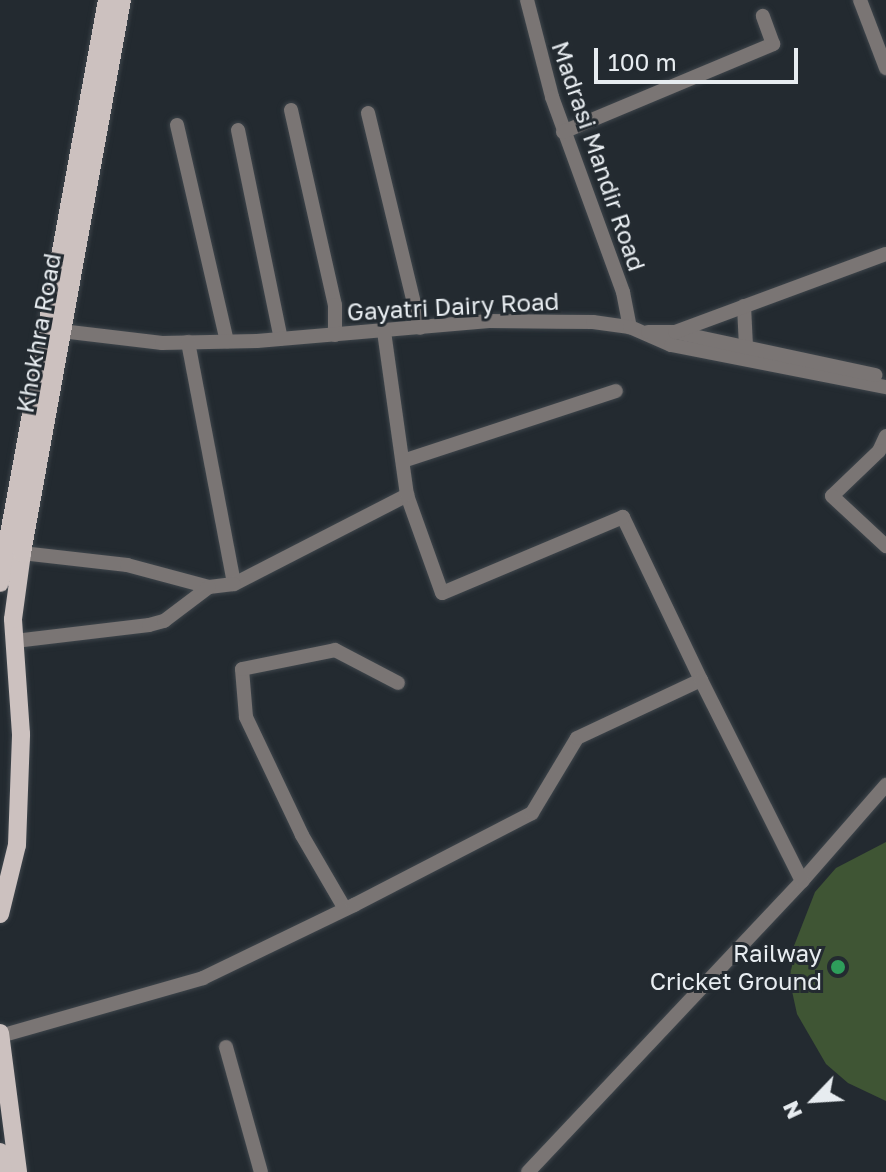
<!DOCTYPE html>
<style>
body{margin:0}
#map{position:relative;width:886px;height:1172px;overflow:hidden;background:#232a30;font-family:"Golos Text",sans-serif}
div>[style]{position:absolute}
.green>*{inset:0;background:#3f5534}
.roads{filter:drop-shadow(0 0 2px #3e454b) drop-shadow(0 0 2px #3e454b)}
.minor>*{height:14px;margin:-7px;padding:0 7px;transform-origin:7px;border-radius:7px;background:#7a7574}
.major>*{height:18px;margin:-9px;padding:0 9px;transform-origin:9px;border-radius:9px;background:#ccc1bf}
.dots>*{width:22px;height:22px;translate:-50% -50%;box-sizing:border-box;border:4px solid #232a30;border-radius:50%}
span{translate:-50% -50%;white-space:nowrap;text-align:center;line-height:1.15;-webkit-text-stroke:6px #232a30;paint-order:stroke}
.street-label{font-size:24px;color:#e7ecf0}
.poi-label{font-size:24px;color:#e7ecf0}
.right{translate:-100% -50%;text-align:right}
.north{position:absolute;left:774px;top:1060px;width:80px;height:80px;-webkit-text-stroke:6px #232a30;paint-order:stroke;rotate:245deg;font-size:22px;font-weight:700;line-height:32px;text-align:center;color:#e7ecf0}
.north::after{content:'';display:block;margin:auto;width:28px;height:36px;background:#e7ecf0;clip-path:polygon(50% 0,100% 100%,50% 72%,0 100%)}
.scale{position:absolute;left:594px;top:48px;width:204px;height:36px;box-sizing:border-box;border:4px solid #e7ecf0;border-top:0;padding-left:10px;font-size:24px;line-height:28px;white-space:nowrap;color:#e7ecf0;-webkit-text-stroke:6px #232a30;paint-order:stroke}
</style>
<div id="map">
<div class="green">
<div style="clip-path:polygon(886px 842px,886px 1101px,848px 1083px,826px 1064px,797px 1014px,790px 982px,792px 951px,815px 892px,836px 868px)"></div>
</div>
<div class="roads">
<div class="minor">
<div style="left:527px;top:0;width:100px;rotate:75.5deg"></div>
<div style="left:552px;top:97px;width:208px;rotate:70deg"></div>
<div style="left:623px;top:292px;width:36px;rotate:79deg"></div>
<div style="left:860px;top:0;width:73px;rotate:69.1deg"></div>
<div style="left:291px;top:110px;width:200px;rotate:77.3deg"></div>
<div style="left:335px;top:305px;width:30px;rotate:90deg"></div>
<div style="left:368px;top:113px;width:221px;rotate:76.4deg"></div>
<div style="left:177px;top:125px;width:222px;rotate:77deg"></div>
<div style="left:238px;top:130px;width:213px;rotate:78.4deg"></div>
<div style="left:563px;top:132px;width:228px;rotate:-22.7deg"></div>
<div style="left:773px;top:44px;width:30px;rotate:-110deg"></div>
<div style="left:744px;top:306px;width:41px;rotate:87.2deg"></div>
<div style="left:53px;top:330px;width:110px;rotate:6.8deg"></div>
<div style="left:162px;top:343px;width:95px;rotate:-1.2deg"></div>
<div style="left:257px;top:341px;width:233px;rotate:-4.9deg"></div>
<div style="left:489px;top:321px;width:104px;rotate:0.6deg"></div>
<div style="left:593px;top:322px;width:37px;rotate:8deg"></div>
<div style="left:630px;top:327px;width:45px;rotate:23.7deg"></div>
<div style="left:671px;top:345px;width:219px;rotate:11.1deg"></div>
<div style="left:648px;top:332px;width:27px"></div>
<div style="left:675px;top:332px;width:205px;rotate:12.1deg"></div>
<div style="left:675px;top:332px;width:225px;rotate:-20.3deg"></div>
<div style="left:188px;top:342px;width:246px;rotate:79.2deg"></div>
<div style="left:234px;top:584px;width:195px;rotate:-27.2deg"></div>
<div style="left:886px;top:436px;width:17px;rotate:115deg"></div>
<div style="left:879px;top:451px;width:65px;rotate:136.2deg"></div>
<div style="left:832px;top:496px;width:74px;rotate:42.8deg"></div>
<div style="left:403px;top:461px;width:224px;rotate:-18.2deg"></div>
<div style="left:22px;top:553px;width:106px;rotate:6.5deg"></div>
<div style="left:127px;top:565px;width:85px;rotate:15deg"></div>
<div style="left:209px;top:587px;width:25px;rotate:-7deg"></div>
<div style="left:15px;top:641px;width:135px;rotate:-6.8deg"></div>
<div style="left:149px;top:625px;width:16px;rotate:-15deg"></div>
<div style="left:164px;top:621px;width:56px;rotate:-37.1deg"></div>
<div style="left:802px;top:881px;width:128px;rotate:-48.8deg"></div>
<div style="left:345px;top:909px;width:86px;rotate:-120.2deg"></div>
<div style="left:302px;top:835px;width:131px;rotate:-115.4deg"></div>
<div style="left:246px;top:717px;width:48px;rotate:-94.8deg"></div>
<div style="left:242px;top:669px;width:95px;rotate:-11.5deg"></div>
<div style="left:335px;top:650px;width:71px;rotate:27.6deg"></div>
<div style="left:0;top:1036px;width:211px;rotate:-15.9deg"></div>
<div style="left:203px;top:978px;width:168px;rotate:-25.8deg"></div>
<div style="left:354px;top:905px;width:200px;rotate:-27.3deg"></div>
<div style="left:532px;top:813px;width:87px;rotate:-59deg"></div>
<div style="left:577px;top:738px;width:137px;rotate:-25.1deg"></div>
<div style="left:701px;top:680px;width:181px;rotate:-115.6deg"></div>
<div style="left:623px;top:517px;width:196px;rotate:157.2deg"></div>
<div style="left:442px;top:593px;width:104px;rotate:-109.7deg"></div>
<div style="left:407px;top:495px;width:166px;rotate:-98deg"></div>
<div style="left:226px;top:1047px;width:130px;rotate:74.4deg"></div>
<div style="left:528px;top:1172px;width:400px;rotate:-46.7deg"></div>
<div style="left:802px;top:881px;width:225px;rotate:-116.7deg"></div>
</div>
<div class="major">
<div style="left:0;top:583px;width:593px;rotate:-79.6deg"></div>
<div style="left:0;top:914px;width:71px;rotate:-76.2deg"></div>
<div style="left:17px;top:845px;width:111px;rotate:-87.9deg"></div>
<div style="left:21px;top:734px;width:115px;rotate:-94deg"></div>
<div style="left:13px;top:619px;width:67px;rotate:-82.2deg"></div>
<div style="left:22px;top:553px;width:562px;rotate:-79.75deg"></div>
<div style="left:0;top:1033px;width:140px;rotate:82.6deg"></div>
<div style="left:0;top:1152px;width:20px;rotate:81deg"></div>
</div>
</div>
<div class="dots">
<div style="left:838px;top:967px;background:#2e9e5b"></div>
</div>
<div class="street-label">
<span style="left:599px;top:156px;rotate:71deg">Madrasi Mandir Road</span>
<span style="left:453px;top:306px;rotate:-3deg">Gayatri Dairy Road</span>
<span style="left:38px;top:333px;rotate:-80deg">Khokhra Road</span>
</div>
<div class="poi-label">
<span class="right" style="left:822px;top:967px">Railway<br>Cricket Ground</span>
</div>
<div class="north">N</div>
<div class="scale">100 m</div>
</div>
